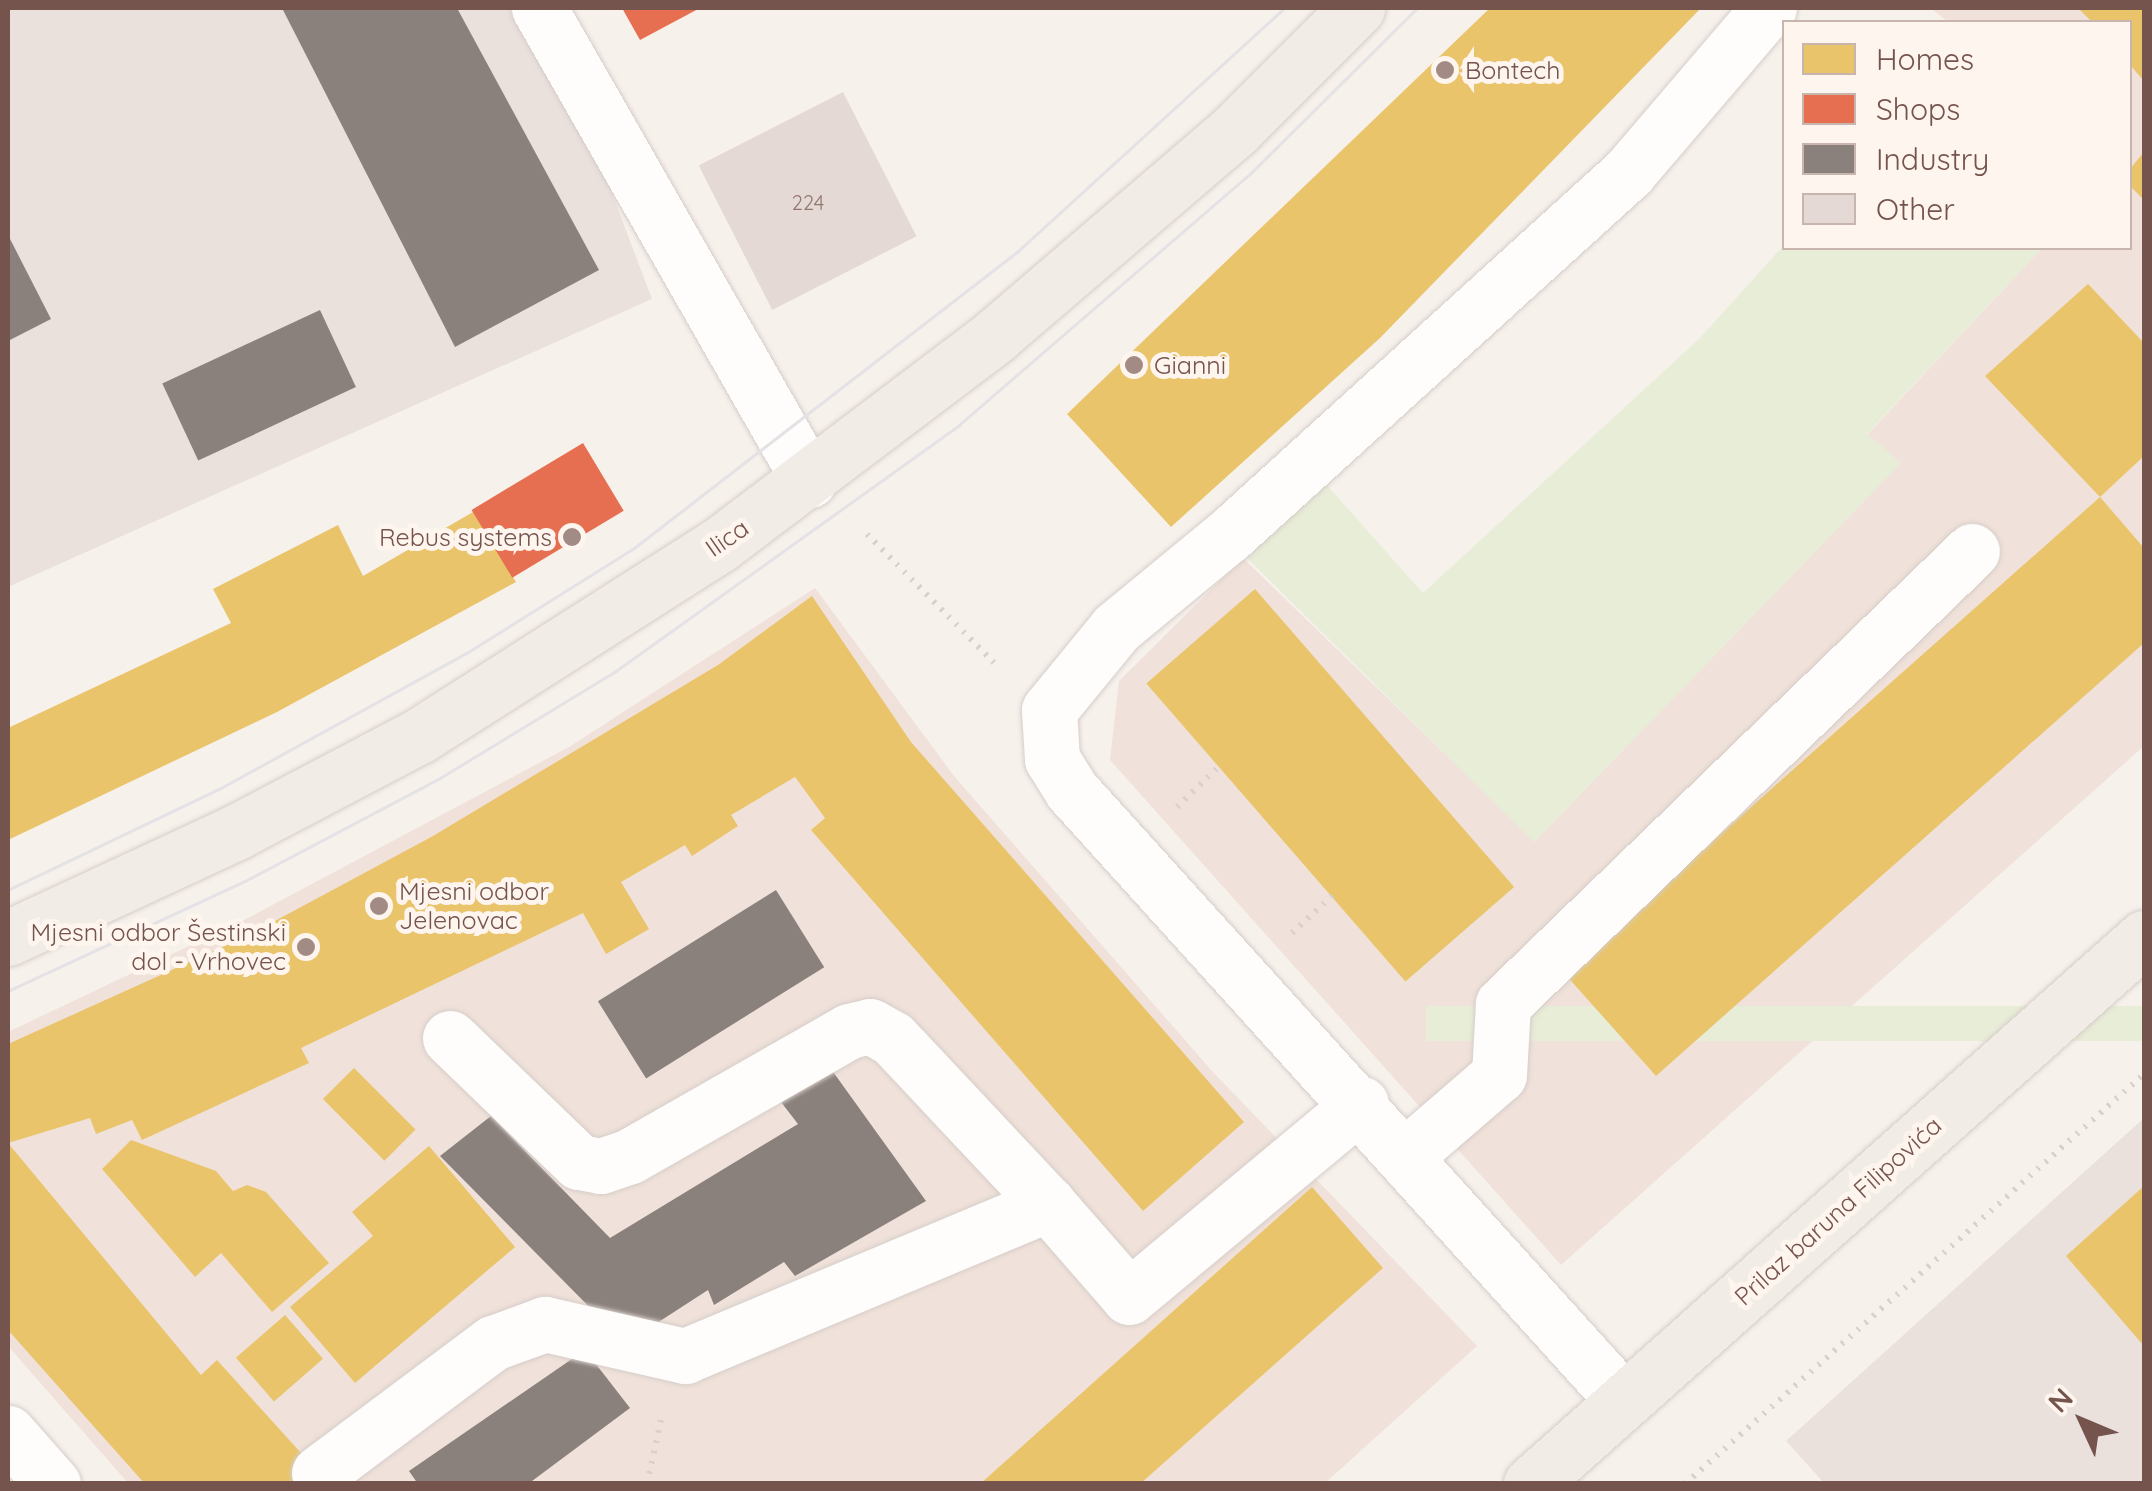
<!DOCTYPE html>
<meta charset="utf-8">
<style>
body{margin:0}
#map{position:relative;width:2152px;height:1491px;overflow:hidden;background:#f7f1ec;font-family:Quicksand,sans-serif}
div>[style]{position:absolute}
.residential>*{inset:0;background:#f0e2da}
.industrial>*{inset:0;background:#eae1dd}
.green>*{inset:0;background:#e8edd8;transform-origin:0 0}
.homes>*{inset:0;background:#e9c46a;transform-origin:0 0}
.shops>*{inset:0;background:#e76f51;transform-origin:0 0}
.industry>*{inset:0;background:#8a817c;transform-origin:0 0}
.building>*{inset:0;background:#e4d9d4;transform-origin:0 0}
.path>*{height:6px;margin-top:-3px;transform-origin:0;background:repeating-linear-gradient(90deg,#dad1cf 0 2.5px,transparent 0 10.5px)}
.roads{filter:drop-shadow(0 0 2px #d6cdc9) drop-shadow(0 0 2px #d6cdc9)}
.minor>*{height:55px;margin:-27.5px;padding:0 27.5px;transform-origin:27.5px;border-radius:27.5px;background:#fefdfc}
.major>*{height:55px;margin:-27.5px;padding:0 27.5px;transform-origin:27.5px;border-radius:27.5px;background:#f2ece7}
.tram>*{height:2.5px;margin:-1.25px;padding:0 1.25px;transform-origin:1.25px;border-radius:1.25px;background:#e4e2e5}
.dots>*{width:28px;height:28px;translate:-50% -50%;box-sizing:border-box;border:5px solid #fef5ee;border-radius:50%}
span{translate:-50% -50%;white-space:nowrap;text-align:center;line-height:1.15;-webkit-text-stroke:10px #fef5ee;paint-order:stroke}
.number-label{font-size:20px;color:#927771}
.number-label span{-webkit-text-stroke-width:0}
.poi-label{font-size:25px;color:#75544d}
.left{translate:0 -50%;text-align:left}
.right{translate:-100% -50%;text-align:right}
.street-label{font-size:25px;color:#75544d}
.frame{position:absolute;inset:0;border:10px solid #75544d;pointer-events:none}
.legend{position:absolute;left:1782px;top:20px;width:350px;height:230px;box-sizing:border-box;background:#fef5ee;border:2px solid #c7b5ae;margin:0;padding:12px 18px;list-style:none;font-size:30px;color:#75544d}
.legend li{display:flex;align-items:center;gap:20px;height:50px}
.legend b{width:50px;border:2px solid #c7b5ae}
.north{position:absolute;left:2032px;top:1371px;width:100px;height:100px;-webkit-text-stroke:8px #fef5ee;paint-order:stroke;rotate:314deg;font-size:28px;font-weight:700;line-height:40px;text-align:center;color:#75544d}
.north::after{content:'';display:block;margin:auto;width:35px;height:45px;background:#75544d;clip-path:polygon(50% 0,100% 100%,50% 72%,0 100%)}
</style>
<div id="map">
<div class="residential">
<div style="clip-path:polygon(1931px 8px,2144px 8px,2144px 746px,1561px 1265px,1110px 760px,1119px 681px,1243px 558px,1535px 841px,1900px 463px,1867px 435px,2042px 248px,2130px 248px,2130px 22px,1948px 22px)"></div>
<div style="clip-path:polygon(815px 588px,954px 776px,1212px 1071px,1477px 1346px,1325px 1483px,128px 1483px,8px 1346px,8px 1032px,246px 919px,569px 747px)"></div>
</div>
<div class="industrial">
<div style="clip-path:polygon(8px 8px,542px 8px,652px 299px,8px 587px)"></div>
<div style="clip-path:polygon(2144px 1118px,2144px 1483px,1824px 1483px,1786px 1441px)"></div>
</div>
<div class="green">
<div style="clip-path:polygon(1784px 245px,2042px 248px,1867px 434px,1901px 463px,1534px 842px,1244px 555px,1325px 483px,1423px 593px,1700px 338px)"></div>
<div style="left:2144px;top:1006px;width:35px;height:718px;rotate:90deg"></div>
</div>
<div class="homes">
<div style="clip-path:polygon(1490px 8px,1701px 8px,1380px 338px,1171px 527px,1067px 414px)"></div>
<div style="clip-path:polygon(2078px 8px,2144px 8px,2144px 81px,2130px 65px,2130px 22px,2092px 22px)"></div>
<div style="clip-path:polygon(2144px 152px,2144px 200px,2130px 186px,2130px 169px)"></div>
<div style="clip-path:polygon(2088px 284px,2144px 343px,2144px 456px,2100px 497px,1985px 376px)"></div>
<div style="clip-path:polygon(2100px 497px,2144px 548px,2144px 643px,1656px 1076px,1564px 973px)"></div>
<div style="clip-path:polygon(473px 512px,516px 582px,277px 712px,8px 840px,8px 728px,231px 623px,213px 589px,338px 525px,363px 576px)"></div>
<div style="left:1255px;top:589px;width:395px;height:144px;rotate:49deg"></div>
<div style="clip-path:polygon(812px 596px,911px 742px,1244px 1122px,1143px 1211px,811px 830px,825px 818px,795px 777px,731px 815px,738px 826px,692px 856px,685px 845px,621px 882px,649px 929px,606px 954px,583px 913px,301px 1048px,309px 1063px,142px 1140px,132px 1120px,96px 1134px,90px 1118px,8px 1143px,201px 1375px,217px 1360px,329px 1484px,145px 1484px,8px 1330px,8px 1044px,247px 936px,433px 836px,718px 665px)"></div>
<div style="left:354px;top:1068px;width:87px;height:44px;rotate:45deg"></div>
<div style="clip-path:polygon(131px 1140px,216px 1171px,233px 1191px,247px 1185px,266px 1192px,329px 1263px,272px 1312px,221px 1253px,195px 1277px,102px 1169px)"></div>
<div style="clip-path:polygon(429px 1146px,515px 1247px,355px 1383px,290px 1307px,373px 1236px,352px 1212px)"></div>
<div style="clip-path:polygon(2144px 1186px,2144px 1346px,2066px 1256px)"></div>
<div style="clip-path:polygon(1312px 1187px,1383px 1268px,1140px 1484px,980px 1484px)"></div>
<div style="left:285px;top:1315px;width:58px;height:65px;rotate:49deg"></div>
</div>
<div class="shops">
<div style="clip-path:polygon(622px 8px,700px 8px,640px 40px)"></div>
<div style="left:583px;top:443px;width:79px;height:130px;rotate:59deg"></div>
</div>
<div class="industry">
<div style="clip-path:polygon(282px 8px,457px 8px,599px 270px,455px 347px)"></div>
<div style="clip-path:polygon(8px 235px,51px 319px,8px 341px)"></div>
<div style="left:320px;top:310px;width:85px;height:174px;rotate:65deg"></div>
<div style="left:776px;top:890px;width:91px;height:210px;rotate:58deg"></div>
<div style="clip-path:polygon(831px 1069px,926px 1201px,795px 1276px,784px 1262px,714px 1305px,708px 1290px,657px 1323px,618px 1336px,440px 1156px,491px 1116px,610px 1238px,798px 1124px,781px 1102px)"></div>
<div style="clip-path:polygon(585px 1350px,630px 1408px,528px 1484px,418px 1484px,409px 1471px)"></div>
</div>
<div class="building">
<div style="left:843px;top:92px;width:162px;height:162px;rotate:63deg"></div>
</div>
<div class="path">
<div style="left:867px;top:534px;width:187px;rotate:45.4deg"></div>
<div style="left:1177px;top:807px;width:59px;rotate:-44.3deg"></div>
<div style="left:1292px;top:933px;width:56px;rotate:-42.8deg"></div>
<div style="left:647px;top:1484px;width:70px;rotate:-77.6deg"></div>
<div style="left:1685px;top:1484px;width:615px;rotate:-41.77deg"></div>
</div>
<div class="roads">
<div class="minor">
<div style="left:539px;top:8px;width:544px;rotate:60.23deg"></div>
<div style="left:450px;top:1038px;width:179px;rotate:43.9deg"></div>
<div style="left:579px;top:1162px;width:22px;rotate:10deg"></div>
<div style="left:601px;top:1166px;width:31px;rotate:-19deg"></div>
<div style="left:630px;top:1156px;width:252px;rotate:-29.7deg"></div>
<div style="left:849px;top:1031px;width:22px;rotate:-13deg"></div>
<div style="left:870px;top:1026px;width:26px;rotate:29deg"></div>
<div style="left:893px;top:1039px;width:226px;rotate:46.8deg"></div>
<div style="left:1405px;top:1156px;width:124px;rotate:-40.8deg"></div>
<div style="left:1499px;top:1075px;width:71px;rotate:-86.8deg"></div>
<div style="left:1503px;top:1004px;width:652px;rotate:-44.01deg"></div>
<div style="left:1624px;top:1401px;width:823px;rotate:-132.14deg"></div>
<div style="left:1072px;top:791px;width:38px;rotate:-122deg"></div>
<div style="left:1052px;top:759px;width:49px;rotate:-93.5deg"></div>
<div style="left:1049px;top:710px;width:106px;rotate:-50.7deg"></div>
<div style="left:1116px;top:628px;width:146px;rotate:-39.5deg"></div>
<div style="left:1229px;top:535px;width:539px;rotate:-42.22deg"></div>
<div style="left:1628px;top:173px;width:217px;rotate:-49.5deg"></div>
<div style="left:8px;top:1433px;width:68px;rotate:48.6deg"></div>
<div style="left:319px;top:1473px;width:217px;rotate:-36.8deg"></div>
<div style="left:493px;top:1343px;width:55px;rotate:-20.1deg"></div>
<div style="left:545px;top:1324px;width:144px;rotate:12.9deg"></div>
<div style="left:685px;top:1356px;width:394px;rotate:-22.7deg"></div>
<div style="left:1048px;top:1204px;width:123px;rotate:48.9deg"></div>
<div style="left:1129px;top:1297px;width:302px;rotate:-39.8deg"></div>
</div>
<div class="major">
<div style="left:8px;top:938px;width:251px;rotate:-24.9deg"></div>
<div style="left:236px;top:832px;width:207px;rotate:-27.7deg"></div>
<div style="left:419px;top:736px;width:356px;rotate:-32.5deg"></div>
<div style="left:719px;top:545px;width:346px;rotate:-37.1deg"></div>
<div style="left:995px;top:336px;width:316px;rotate:-40.6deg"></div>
<div style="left:1235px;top:130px;width:173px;rotate:-45deg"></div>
<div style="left:1531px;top:1484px;width:821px;rotate:-41.69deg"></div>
</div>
</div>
<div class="tram">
<div style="left:8px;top:890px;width:234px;rotate:-25.6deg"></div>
<div style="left:219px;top:789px;width:281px;rotate:-28.8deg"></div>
<div style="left:465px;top:654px;width:199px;rotate:-32.1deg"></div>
<div style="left:634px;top:548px;width:483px;rotate:-37.7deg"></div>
<div style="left:1016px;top:253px;width:363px;rotate:-42.4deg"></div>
<div style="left:8px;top:991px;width:261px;rotate:-24.9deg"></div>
<div style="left:245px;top:881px;width:221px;rotate:-27.8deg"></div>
<div style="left:440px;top:778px;width:202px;rotate:-31.3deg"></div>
<div style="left:613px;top:673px;width:426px;rotate:-35.6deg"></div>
<div style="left:959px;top:425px;width:384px;rotate:-40.8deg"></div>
<div style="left:1250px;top:174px;width:235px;rotate:-44.8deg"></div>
</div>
<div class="dots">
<div style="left:1445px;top:70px;background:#a28b85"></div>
<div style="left:1134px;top:365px;background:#a28b85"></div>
<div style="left:572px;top:537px;background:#a28b85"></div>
<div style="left:379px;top:906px;background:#a28b85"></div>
<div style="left:306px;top:947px;background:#a28b85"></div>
</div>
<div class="number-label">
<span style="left:808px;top:202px">224</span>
</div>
<div class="poi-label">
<span class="left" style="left:1465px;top:70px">Bontech</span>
<span class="left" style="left:1154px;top:365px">Gianni</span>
<span class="right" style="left:552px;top:537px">Rebus systems</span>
<span class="left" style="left:399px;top:906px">Mjesni odbor<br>Jelenovac</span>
<span class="right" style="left:286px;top:947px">Mjesni odbor Šestinski<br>dol - Vrhovec</span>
</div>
<div class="street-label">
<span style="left:727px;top:538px;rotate:-35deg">Ilica</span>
<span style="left:1838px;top:1211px;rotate:-42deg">Prilaz baruna Filipovića</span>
</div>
<div class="frame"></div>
<ul class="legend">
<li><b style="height:28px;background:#e9c46a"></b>Homes</li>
<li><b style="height:28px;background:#e76f51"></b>Shops</li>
<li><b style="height:28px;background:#8a817c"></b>Industry</li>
<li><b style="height:28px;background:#e4d9d4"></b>Other</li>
</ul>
<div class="north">N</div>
</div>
